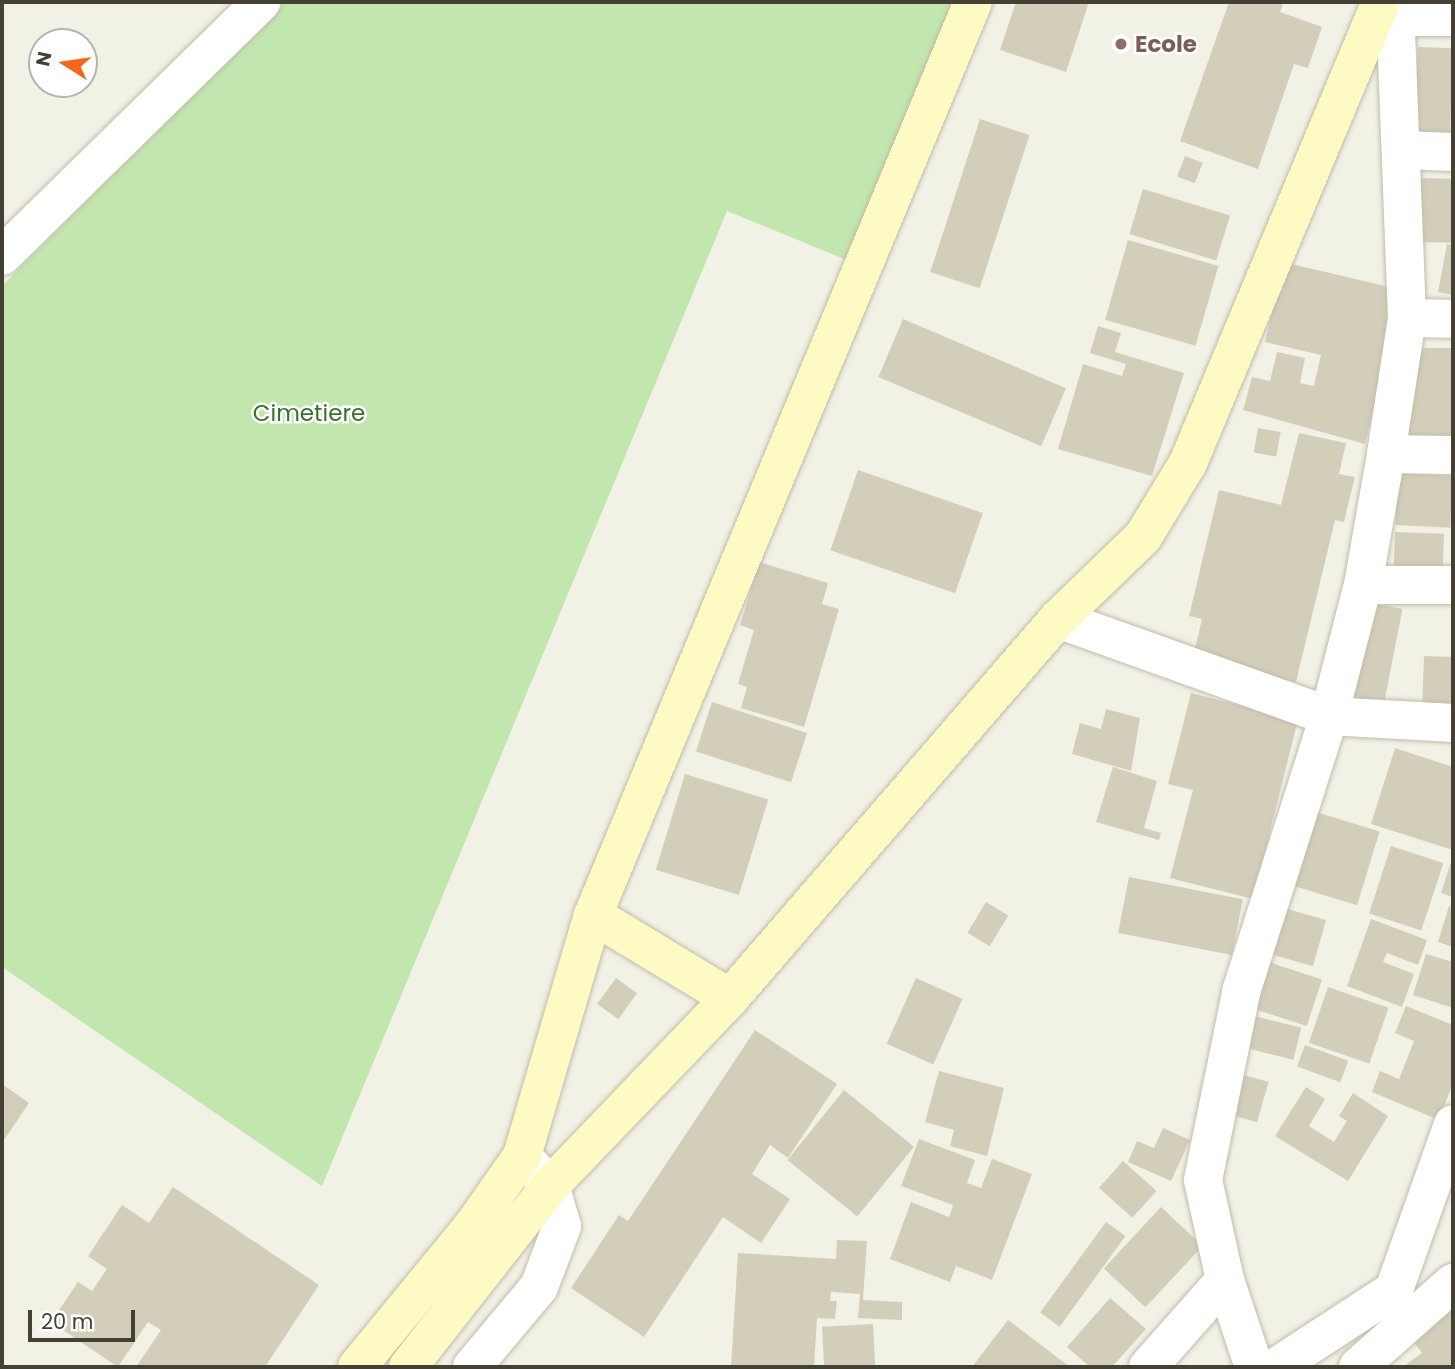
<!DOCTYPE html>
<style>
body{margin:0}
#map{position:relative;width:1455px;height:1369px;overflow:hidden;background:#f2f1e5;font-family:Poppins,sans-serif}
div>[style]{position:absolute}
.green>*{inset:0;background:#c1e6ae}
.building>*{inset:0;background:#d3ceba;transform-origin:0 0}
.roads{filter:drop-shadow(0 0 2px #c0bdaa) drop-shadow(0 0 2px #c0bdaa)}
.street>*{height:38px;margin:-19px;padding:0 19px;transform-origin:19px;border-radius:19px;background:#fff}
.secondary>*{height:38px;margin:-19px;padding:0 19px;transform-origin:19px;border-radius:19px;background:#fdfbc3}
.dots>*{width:19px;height:19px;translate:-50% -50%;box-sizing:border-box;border:4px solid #fff;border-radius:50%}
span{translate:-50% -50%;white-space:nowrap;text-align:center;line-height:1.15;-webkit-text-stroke:5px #fff;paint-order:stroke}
.education-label{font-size:23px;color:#785e54;font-weight:700}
.left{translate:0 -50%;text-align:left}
.park-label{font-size:23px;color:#377429}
.frame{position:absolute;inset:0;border:4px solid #444134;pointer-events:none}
.north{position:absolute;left:28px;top:28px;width:70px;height:70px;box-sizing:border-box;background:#fff;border:2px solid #b4b3ae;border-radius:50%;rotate:282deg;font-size:19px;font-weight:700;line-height:28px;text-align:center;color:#444134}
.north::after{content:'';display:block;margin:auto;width:24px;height:32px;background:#f56618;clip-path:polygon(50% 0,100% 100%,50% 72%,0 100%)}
.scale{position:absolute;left:28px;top:1310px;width:107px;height:32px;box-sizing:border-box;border:4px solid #444134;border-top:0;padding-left:9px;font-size:21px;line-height:24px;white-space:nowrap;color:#444134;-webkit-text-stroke:5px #fff;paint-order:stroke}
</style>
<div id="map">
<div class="green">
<div style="clip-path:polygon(282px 2px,959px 2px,849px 261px,727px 211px,322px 1186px,2px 967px,2px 286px)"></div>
</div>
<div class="building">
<div style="clip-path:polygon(1016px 2px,1089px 2px,1066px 72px,1000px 50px)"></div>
<div style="clip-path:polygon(1229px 2px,1274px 2px,1283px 5px,1280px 12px,1322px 27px,1308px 68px,1294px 64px,1258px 169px,1180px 141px)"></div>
<div style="left:1418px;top:47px;width:35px;height:88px;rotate:2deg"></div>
<div style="left:980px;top:119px;width:52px;height:161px;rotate:18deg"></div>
<div style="left:1185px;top:156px;width:19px;height:22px;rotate:21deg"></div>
<div style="left:1409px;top:178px;width:44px;height:64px;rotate:1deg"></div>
<div style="left:1143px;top:189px;width:91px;height:47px;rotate:17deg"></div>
<div style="left:1128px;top:240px;width:94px;height:83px;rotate:16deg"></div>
<div style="clip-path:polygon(1447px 244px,1453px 245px,1453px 295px,1438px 292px)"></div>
<div style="clip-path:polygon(1283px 262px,1402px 290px,1365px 444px,1243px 410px,1252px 377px,1270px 381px,1277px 352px,1305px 358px,1300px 383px,1314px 386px,1321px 355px,1265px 342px)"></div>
<div style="left:903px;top:319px;width:177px;height:63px;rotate:23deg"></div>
<div style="clip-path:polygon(1098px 326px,1121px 333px,1115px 352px,1184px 373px,1152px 476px,1058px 449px,1083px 364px,1122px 376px,1126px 364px,1090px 353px)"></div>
<div style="left:1405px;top:348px;width:48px;height:97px"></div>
<div style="left:1258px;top:428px;width:23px;height:25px;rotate:10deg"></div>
<div style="clip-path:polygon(1299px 433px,1346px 443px,1339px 474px,1355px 477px,1344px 522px,1335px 520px,1296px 682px,1193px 657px,1202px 619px,1189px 616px,1219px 490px,1281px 505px)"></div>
<div style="left:858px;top:470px;width:132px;height:85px;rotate:19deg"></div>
<div style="left:1398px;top:473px;width:55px;height:52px;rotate:3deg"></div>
<div style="left:1395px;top:532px;width:49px;height:40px;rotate:2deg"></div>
<div style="clip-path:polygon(759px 562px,828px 583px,822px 604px,839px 609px,804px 727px,741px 708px,747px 687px,738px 684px,754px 630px,740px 625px)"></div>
<div style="left:1371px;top:603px;width:32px;height:100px;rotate:11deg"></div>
<div style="left:1424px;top:656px;width:29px;height:53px;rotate:2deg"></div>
<div style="clip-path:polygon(1191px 693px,1298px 720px,1253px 899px,1170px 878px,1193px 790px,1168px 784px)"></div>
<div style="left:712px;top:702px;width:100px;height:52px;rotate:18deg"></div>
<div style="clip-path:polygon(1106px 709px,1140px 718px,1131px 771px,1072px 754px,1080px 723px,1101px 729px)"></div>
<div style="clip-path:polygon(1395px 748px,1453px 767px,1453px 850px,1371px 824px)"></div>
<div style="clip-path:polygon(1113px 767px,1157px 781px,1144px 828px,1161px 833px,1159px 840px,1096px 822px)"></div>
<div style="left:685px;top:774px;width:87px;height:100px;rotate:17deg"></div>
<div style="left:1306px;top:809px;width:77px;height:77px;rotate:17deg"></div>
<div style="left:1391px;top:846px;width:55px;height:71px;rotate:18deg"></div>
<div style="clip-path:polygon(1451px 862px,1453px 863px,1453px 897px,1441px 893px)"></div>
<div style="left:1129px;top:877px;width:116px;height:57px;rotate:11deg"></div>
<div style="left:986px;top:902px;width:26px;height:36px;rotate:31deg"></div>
<div style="left:1277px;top:906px;width:51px;height:48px;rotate:16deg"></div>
<div style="clip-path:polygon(1449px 906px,1453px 907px,1453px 947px,1438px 942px)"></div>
<div style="clip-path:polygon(1371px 919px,1427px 940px,1418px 965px,1387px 953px,1383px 962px,1414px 974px,1402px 1007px,1347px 986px)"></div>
<div style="clip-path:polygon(1426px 954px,1453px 962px,1453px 1008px,1413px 995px)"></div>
<div style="left:1262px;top:960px;width:63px;height:49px;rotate:18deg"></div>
<div style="left:616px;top:978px;width:26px;height:32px;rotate:36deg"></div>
<div style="left:916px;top:978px;width:51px;height:72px;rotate:24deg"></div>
<div style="left:1328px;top:987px;width:64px;height:59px;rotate:19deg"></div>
<div style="clip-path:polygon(1406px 1006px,1453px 1025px,1453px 1083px,1439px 1120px,1372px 1092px,1380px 1071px,1399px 1079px,1414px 1041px,1395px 1033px)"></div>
<div style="left:1246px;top:1014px;width:57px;height:33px;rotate:14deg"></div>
<div style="clip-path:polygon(755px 1030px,837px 1084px,788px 1158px,770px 1145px,752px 1174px,790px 1199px,761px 1243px,723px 1217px,644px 1337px,571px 1288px,619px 1215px,628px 1221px)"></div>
<div style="left:1305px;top:1045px;width:46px;height:23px;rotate:20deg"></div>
<div style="clip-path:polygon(939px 1071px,1004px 1088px,987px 1156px,950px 1146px,954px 1130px,925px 1122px)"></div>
<div style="left:1234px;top:1072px;width:36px;height:42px;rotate:16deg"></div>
<div style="clip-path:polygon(2px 1084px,29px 1103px,2px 1143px)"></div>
<div style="clip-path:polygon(1306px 1087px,1325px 1099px,1309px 1126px,1334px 1142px,1347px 1121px,1339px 1116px,1353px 1093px,1388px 1116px,1348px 1181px,1275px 1136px)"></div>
<div style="left:844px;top:1090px;width:90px;height:90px;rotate:39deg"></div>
<div style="clip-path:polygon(1163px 1128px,1190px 1140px,1171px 1181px,1128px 1162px,1137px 1141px,1154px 1148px)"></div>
<div style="clip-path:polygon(919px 1139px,975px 1160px,967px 1183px,981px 1188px,992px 1159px,1032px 1174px,992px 1280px,956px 1266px,950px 1282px,890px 1259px,911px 1202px,949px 1217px,953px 1205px,901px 1186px)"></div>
<div style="left:1123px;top:1161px;width:45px;height:36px;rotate:42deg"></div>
<div style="clip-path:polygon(173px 1187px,319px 1285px,265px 1367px,136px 1367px,161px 1330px,148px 1322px,118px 1367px,51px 1322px,78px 1282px,92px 1291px,107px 1269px,88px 1256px,122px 1205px,149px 1223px)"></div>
<div style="left:1161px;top:1207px;width:57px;height:84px;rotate:43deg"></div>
<div style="left:1106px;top:1222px;width:24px;height:112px;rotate:36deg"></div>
<div style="clip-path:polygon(837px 1240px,867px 1241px,863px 1300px,902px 1302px,902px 1320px,858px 1318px,860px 1294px,831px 1292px,830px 1301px,837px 1301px,835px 1319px,817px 1318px,814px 1367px,731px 1367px,738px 1253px,836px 1259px)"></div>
<div style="clip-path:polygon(1110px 1298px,1146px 1329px,1112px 1367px,1090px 1367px,1067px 1347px)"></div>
<div style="clip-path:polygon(1453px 1309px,1453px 1367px,1403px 1367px,1422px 1353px,1413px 1341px)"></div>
<div style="clip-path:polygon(1008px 1320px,1070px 1367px,972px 1367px)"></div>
<div style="left:873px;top:1324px;width:43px;height:51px;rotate:87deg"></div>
</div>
<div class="roads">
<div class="street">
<div style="left:1394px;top:17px;width:59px"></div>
<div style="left:1404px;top:150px;width:49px;rotate:2.3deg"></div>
<div style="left:2px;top:256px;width:363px;rotate:-44.4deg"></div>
<div style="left:1407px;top:318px;width:46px;rotate:1.2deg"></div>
<div style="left:1386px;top:454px;width:67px;rotate:0.9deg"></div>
<div style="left:1363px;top:585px;width:90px"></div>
<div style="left:1058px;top:619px;width:288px;rotate:19.7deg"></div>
<div style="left:1329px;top:716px;width:124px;rotate:3.2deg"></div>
<div style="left:472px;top:1367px;width:104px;rotate:-50.1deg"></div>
<div style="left:539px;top:1287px;width:65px;rotate:-69.3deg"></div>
<div style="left:562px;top:1226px;width:42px;rotate:-106.7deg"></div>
<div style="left:550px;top:1186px;width:41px;rotate:-133deg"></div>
<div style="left:1148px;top:1367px;width:116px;rotate:-48.5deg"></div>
<div style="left:1254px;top:1367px;width:92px;rotate:-108.4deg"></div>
<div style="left:1225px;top:1280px;width:102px;rotate:-102.4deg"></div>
<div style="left:1203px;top:1180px;width:195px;rotate:-78.5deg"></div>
<div style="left:1242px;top:989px;width:287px;rotate:-72.3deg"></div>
<div style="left:1329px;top:716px;width:135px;rotate:-75.5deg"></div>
<div style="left:1363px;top:585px;width:133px;rotate:-80deg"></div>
<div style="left:1386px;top:454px;width:138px;rotate:-81.2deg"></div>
<div style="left:1407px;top:318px;width:316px;rotate:-92.2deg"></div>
<div style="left:1276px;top:1367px;width:141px;rotate:-33.1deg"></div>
<div style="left:1394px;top:1290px;width:176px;rotate:-70.4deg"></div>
<div style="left:1358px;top:1367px;width:127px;rotate:-41.5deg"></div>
</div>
<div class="secondary">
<div style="left:593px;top:915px;width:160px;rotate:31.2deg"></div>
<div style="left:357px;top:1367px;width:183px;rotate:-50.6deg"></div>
<div style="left:473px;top:1226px;width:85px;rotate:-55deg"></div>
<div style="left:522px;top:1156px;width:251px;rotate:-73.6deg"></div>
<div style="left:593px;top:915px;width:989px;rotate:-67.4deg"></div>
<div style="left:408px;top:1367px;width:230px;rotate:-51.9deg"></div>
<div style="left:550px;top:1186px;width:260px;rotate:-46.2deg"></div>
<div style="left:730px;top:998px;width:501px;rotate:-49.13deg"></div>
<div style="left:1058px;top:619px;width:118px;rotate:-44deg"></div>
<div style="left:1143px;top:537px;width:87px;rotate:-58.7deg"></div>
<div style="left:1188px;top:463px;width:500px;rotate:-67.3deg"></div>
</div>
</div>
<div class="dots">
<div style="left:1121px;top:44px;background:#8d6e63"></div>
</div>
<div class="education-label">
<span class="left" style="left:1135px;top:44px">Ecole</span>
</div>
<div class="park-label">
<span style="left:309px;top:413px">Cimetiere</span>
</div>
<div class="frame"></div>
<div class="north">N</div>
<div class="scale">20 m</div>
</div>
